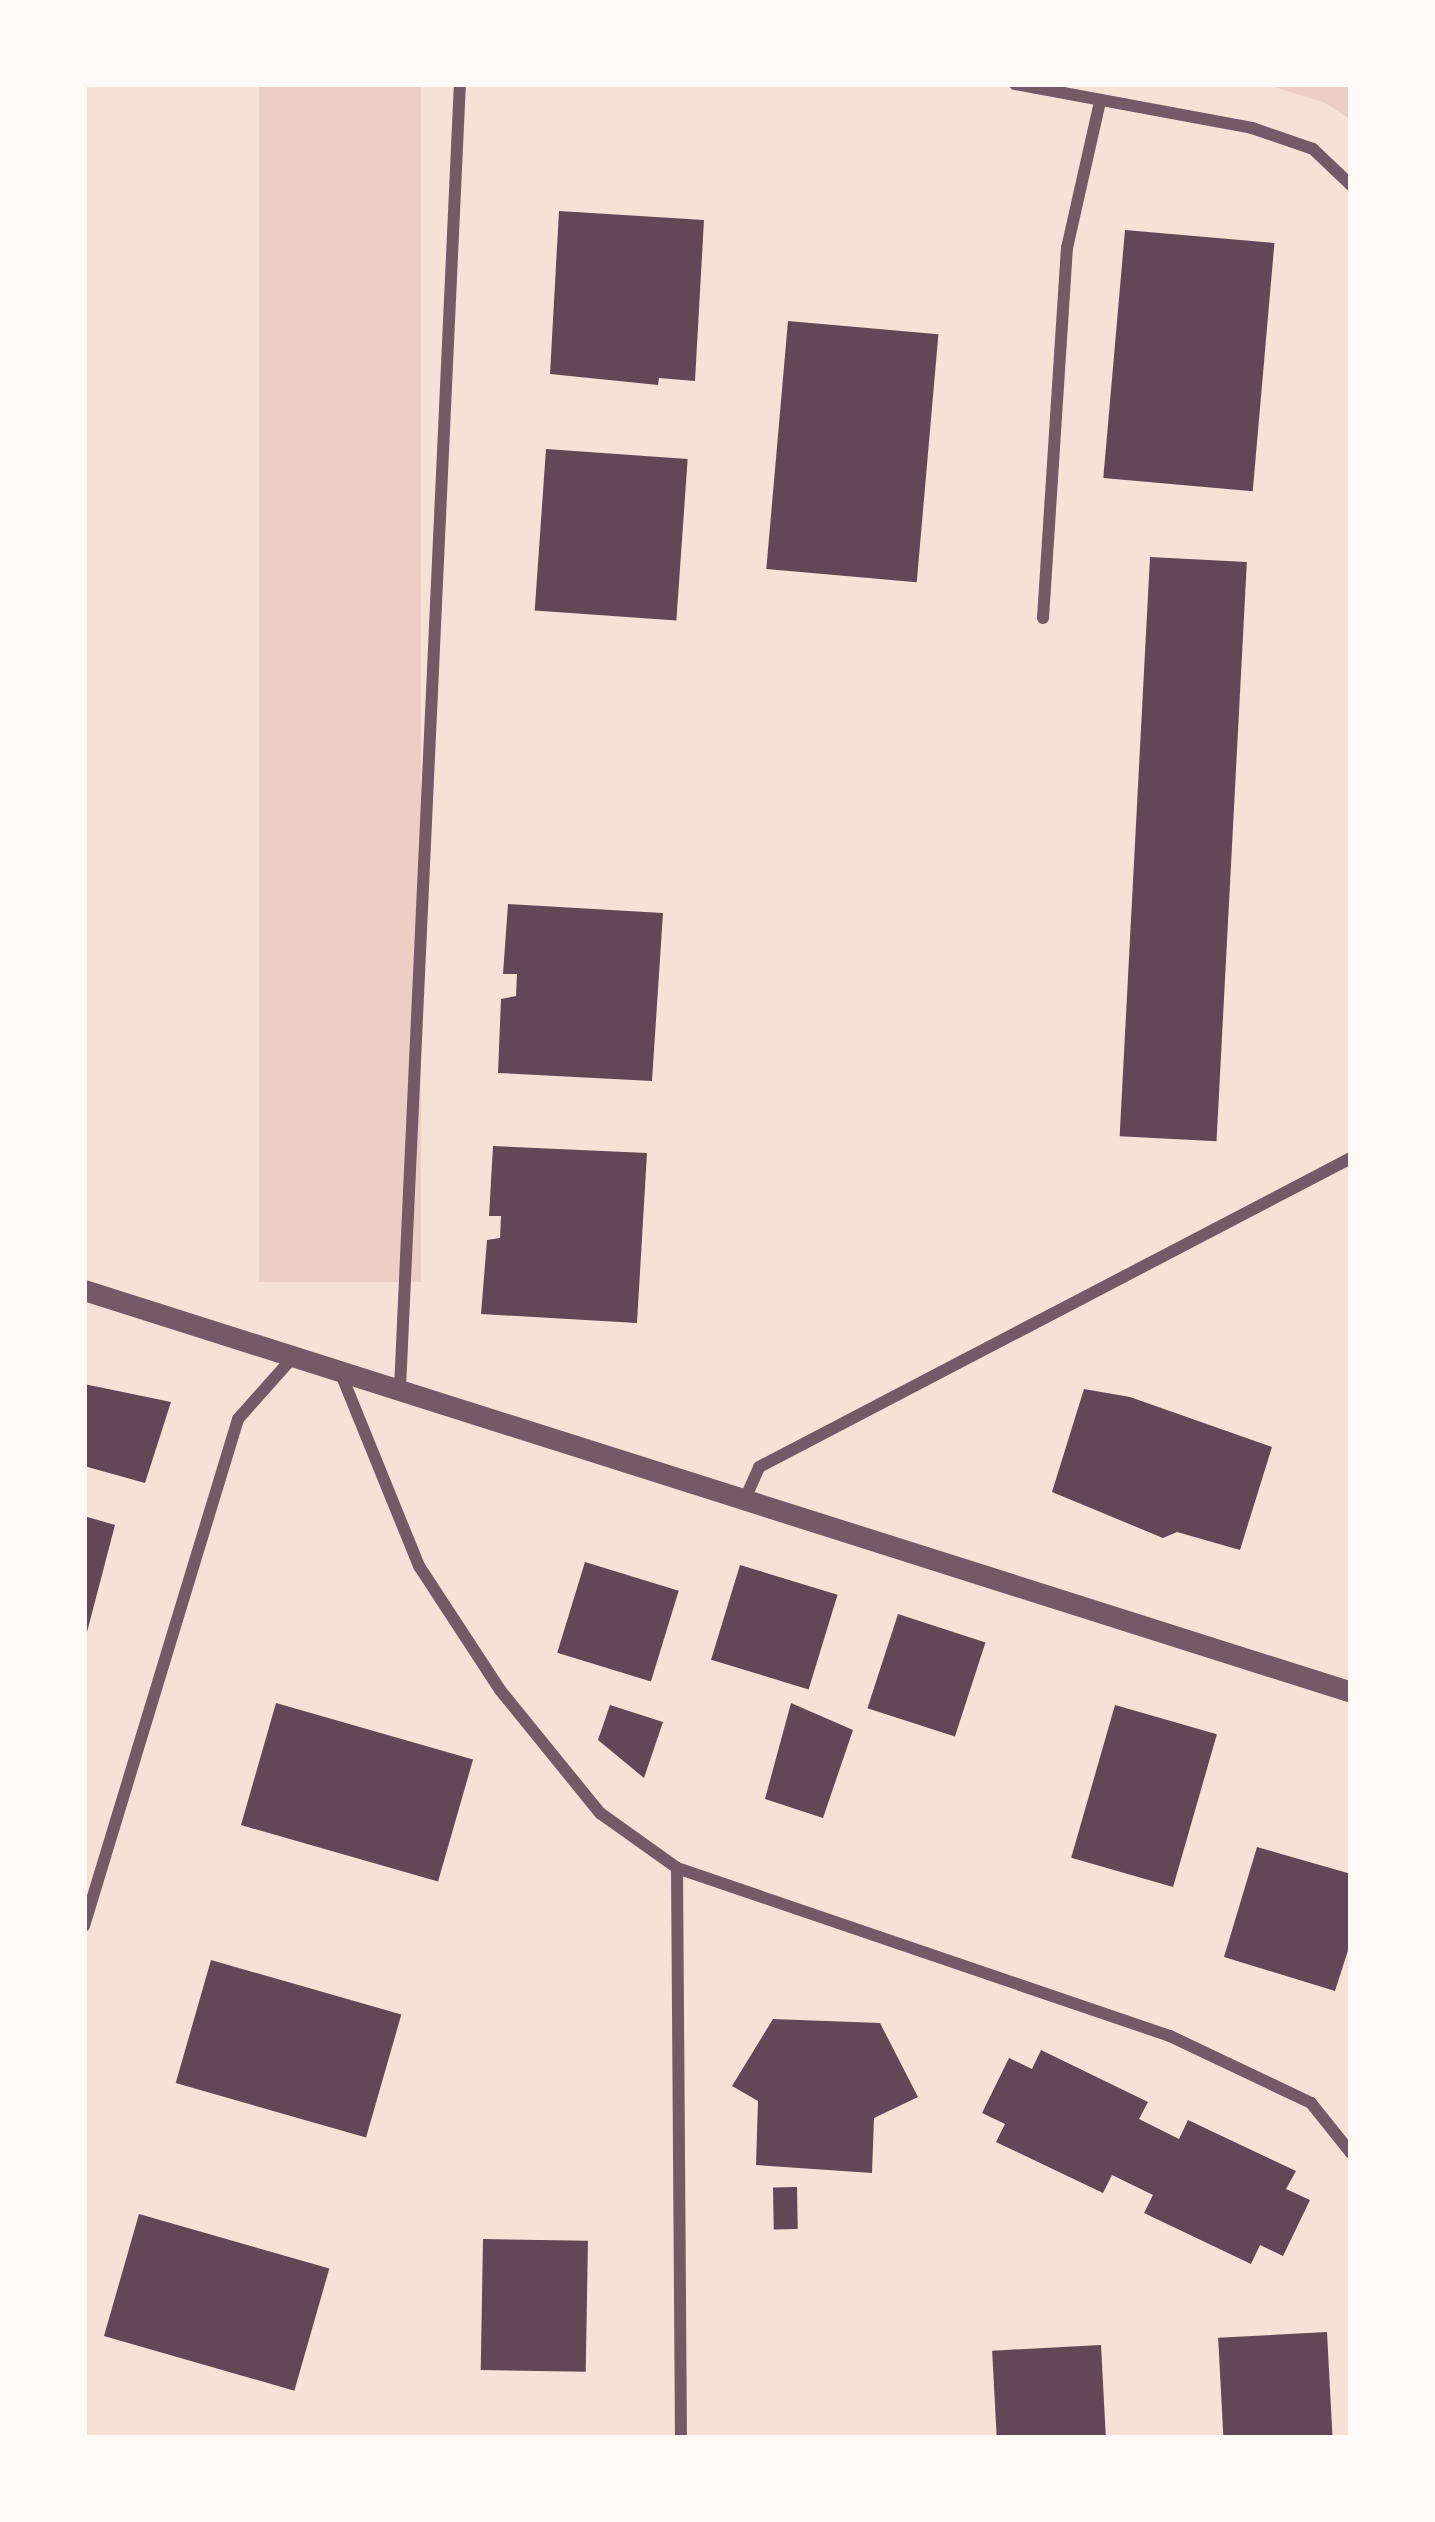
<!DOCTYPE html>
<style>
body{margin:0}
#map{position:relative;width:1435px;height:2522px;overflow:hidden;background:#f7e1d7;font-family:"Roboto Condensed",sans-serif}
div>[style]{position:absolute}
.green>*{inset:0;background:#ebcfc5;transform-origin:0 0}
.building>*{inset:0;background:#644757;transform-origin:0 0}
.minor>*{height:12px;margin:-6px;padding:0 6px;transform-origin:6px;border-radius:6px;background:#755966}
.tertiary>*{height:21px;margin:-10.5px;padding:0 10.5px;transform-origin:10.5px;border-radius:10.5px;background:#755966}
span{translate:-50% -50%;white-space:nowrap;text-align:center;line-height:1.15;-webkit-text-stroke:9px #fffaf5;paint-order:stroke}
.frame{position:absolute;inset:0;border:87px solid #fffaf5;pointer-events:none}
</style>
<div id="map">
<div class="green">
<div style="left:259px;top:84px;width:162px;height:1198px"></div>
<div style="clip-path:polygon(1265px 84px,1351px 84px,1351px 120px,1325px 103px)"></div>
</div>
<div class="building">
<div style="clip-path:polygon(559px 211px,704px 220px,695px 381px,659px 378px,658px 385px,550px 374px)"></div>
<div style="left:1125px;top:230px;width:150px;height:249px;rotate:5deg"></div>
<div style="left:788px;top:321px;width:151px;height:249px;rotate:5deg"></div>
<div style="left:546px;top:449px;width:142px;height:162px;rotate:4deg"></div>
<div style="left:1150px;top:557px;width:97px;height:580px;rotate:3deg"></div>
<div style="clip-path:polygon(508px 904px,663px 913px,652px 1081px,498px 1073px,501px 999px,516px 996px,517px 974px,503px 974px)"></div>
<div style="clip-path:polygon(493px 1146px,647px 1153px,637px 1323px,481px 1314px,487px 1240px,500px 1238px,501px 1216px,489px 1216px)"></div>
<div style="clip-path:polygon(84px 1384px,171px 1402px,145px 1483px,84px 1466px)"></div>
<div style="clip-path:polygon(1084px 1389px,1130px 1397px,1272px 1447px,1240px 1550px,1177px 1532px,1163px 1538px,1052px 1492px)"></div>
<div style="clip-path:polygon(84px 1516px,115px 1525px,86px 1636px,84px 1635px)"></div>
<div style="left:585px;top:1562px;width:98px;height:95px;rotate:17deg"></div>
<div style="left:740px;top:1565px;width:102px;height:99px;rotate:17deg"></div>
<div style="left:898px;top:1614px;width:92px;height:99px;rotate:18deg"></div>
<div style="left:276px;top:1703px;width:205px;height:127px;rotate:16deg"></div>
<div style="clip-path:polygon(791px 1703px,853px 1730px,823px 1818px,765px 1799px)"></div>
<div style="clip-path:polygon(610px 1705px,663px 1722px,644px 1778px,598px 1740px)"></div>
<div style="left:1115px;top:1705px;width:106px;height:159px;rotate:16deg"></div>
<div style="clip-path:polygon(1257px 1847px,1351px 1874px,1351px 1941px,1335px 1991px,1224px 1957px)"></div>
<div style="left:211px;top:1960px;width:198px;height:128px;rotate:16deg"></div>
<div style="clip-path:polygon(773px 2019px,880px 2023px,918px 2097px,874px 2118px,872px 2173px,756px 2165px,758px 2101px,732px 2086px)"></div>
<div style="clip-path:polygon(1041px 2050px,1148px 2102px,1139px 2119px,1179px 2139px,1188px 2120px,1296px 2171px,1286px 2189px,1310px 2200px,1283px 2256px,1260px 2245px,1251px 2264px,1144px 2213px,1153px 2195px,1112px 2175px,1103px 2193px,996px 2142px,1005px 2124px,982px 2113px,1009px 2058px,1032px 2069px)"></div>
<div style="left:797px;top:2187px;width:42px;height:24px;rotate:89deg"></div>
<div style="left:139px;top:2214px;width:198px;height:127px;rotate:16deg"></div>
<div style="left:483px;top:2239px;width:105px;height:131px;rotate:1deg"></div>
<div style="left:1327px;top:2332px;width:106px;height:109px;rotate:87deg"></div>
<div style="left:1101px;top:2345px;width:93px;height:109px;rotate:87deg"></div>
</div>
<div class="minor">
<div style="left:1015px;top:84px;width:241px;rotate:10.5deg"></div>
<div style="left:1252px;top:128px;width:65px;rotate:19deg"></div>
<div style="left:1313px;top:149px;width:52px;rotate:43.5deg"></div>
<div style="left:1043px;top:618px;width:371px;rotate:-86.3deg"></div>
<div style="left:1067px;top:248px;width:151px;rotate:-77.3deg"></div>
<div style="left:339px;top:1369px;width:213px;rotate:67.9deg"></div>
<div style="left:419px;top:1566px;width:148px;rotate:56.8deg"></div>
<div style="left:500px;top:1690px;width:159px;rotate:50.9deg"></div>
<div style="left:600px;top:1813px;width:95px;rotate:35.5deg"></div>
<div style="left:677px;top:1868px;width:521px;rotate:18.82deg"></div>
<div style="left:1170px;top:2036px;width:156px;rotate:25.4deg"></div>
<div style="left:1311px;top:2103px;width:64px;rotate:51.3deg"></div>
<div style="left:400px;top:1388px;width:1305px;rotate:-87.37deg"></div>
<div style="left:745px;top:1499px;width:35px;rotate:-66deg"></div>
<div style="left:759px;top:1467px;width:668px;rotate:-27.56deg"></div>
<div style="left:677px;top:1868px;width:570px;rotate:89.6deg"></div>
<div style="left:84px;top:1926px;width:530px;rotate:-73.1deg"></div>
<div style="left:238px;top:1419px;width:84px;rotate:-48.4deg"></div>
</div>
<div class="tertiary">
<div style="left:84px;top:1290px;width:1329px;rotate:17.6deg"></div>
</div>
<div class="frame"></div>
</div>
